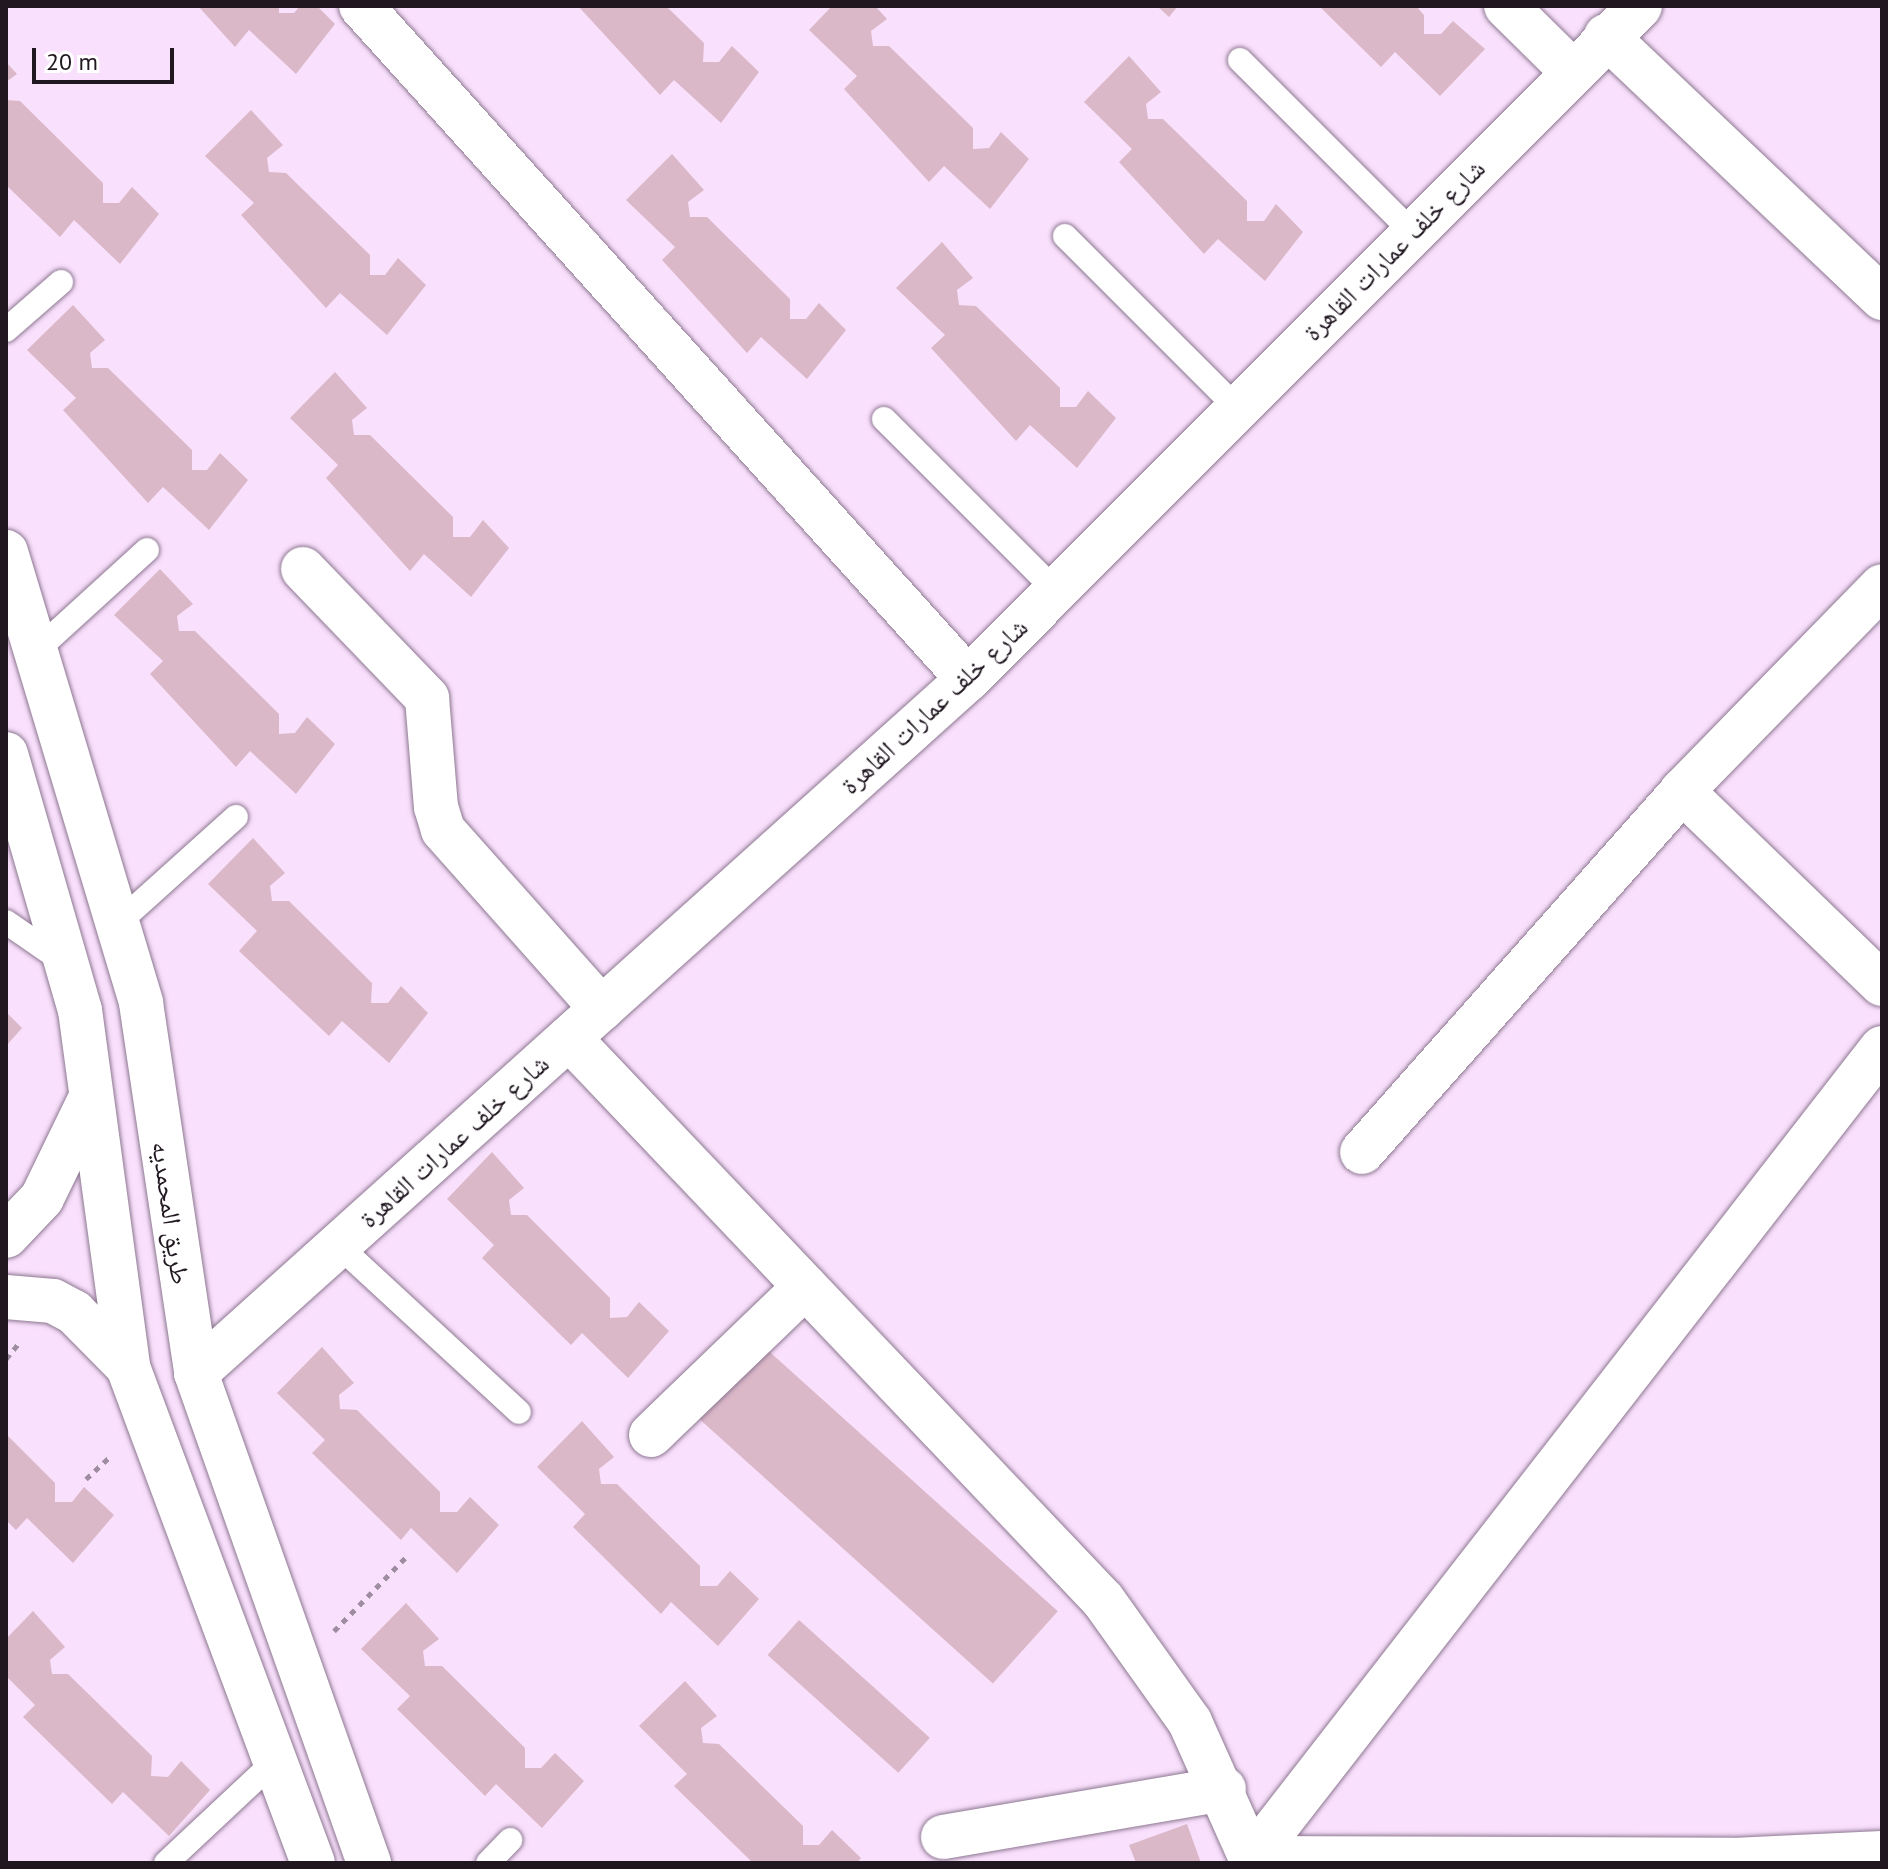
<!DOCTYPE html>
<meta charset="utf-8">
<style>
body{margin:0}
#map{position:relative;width:1888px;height:1869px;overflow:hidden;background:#f9e0fc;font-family:"PT Sans","Noto Naskh Arabic",sans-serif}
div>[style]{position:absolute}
.building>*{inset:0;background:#dbb8c8;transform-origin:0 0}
.path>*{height:5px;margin-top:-2.5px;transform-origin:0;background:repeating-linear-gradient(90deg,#9e8ca0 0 6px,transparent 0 12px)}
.roads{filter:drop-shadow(0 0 2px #8d7791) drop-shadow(0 0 2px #8d7791)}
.service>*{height:24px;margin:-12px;padding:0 12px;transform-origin:12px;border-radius:12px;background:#fff}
.minor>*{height:44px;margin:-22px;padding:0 22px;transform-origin:22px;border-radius:22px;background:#fff}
span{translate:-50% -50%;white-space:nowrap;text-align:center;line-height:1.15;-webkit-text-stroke:6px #fff;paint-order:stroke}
.street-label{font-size:26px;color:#201721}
.frame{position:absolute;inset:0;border:8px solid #201721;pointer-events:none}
.scale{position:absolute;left:32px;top:48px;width:142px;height:36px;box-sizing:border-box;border:4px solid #201721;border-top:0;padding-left:10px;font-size:24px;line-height:28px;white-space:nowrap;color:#201721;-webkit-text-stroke:6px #fff;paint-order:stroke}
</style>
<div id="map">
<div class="building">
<div style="clip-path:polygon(198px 6px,279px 6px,279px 13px,294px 13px,300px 6px,317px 6px,335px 24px,296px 74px,249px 30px,235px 47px)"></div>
<div style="clip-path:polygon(578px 6px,666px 6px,704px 43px,703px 62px,719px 62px,732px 46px,759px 72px,721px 123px,674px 80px,660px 95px)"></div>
<div style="clip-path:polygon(832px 6px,875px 6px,887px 19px,871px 31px,873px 46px,889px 46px,973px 128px,973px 149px,989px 148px,1001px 132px,1029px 159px,990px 209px,944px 166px,929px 182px,844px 89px,857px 76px,809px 30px)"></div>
<div style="clip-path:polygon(1157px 6px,1178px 6px,1169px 17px)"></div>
<div style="clip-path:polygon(1319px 6px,1416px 6px,1424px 15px,1424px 34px,1441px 34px,1453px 21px,1485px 49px,1440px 96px,1395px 52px,1381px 67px)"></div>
<div style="clip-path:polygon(1129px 56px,1161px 92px,1146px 104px,1148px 119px,1163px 119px,1247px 201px,1247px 221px,1264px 221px,1276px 204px,1303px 232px,1265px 281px,1218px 239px,1204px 254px,1119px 162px,1132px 149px,1084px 102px)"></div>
<div style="clip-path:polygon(6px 62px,17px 74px,6px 82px)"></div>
<div style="clip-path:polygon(6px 100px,20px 101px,103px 183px,103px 203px,119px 203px,132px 187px,159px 214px,120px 264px,74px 220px,60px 237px,6px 185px)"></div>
<div style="clip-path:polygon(251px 110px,283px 145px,267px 158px,269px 172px,286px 173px,370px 255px,370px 275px,385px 275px,398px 258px,426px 285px,387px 335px,340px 293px,326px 308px,241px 215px,254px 203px,205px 156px)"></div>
<div style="clip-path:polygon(672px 154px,704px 190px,688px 202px,690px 217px,707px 217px,790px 299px,790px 319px,806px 319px,819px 303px,846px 330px,807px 379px,761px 337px,747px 353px,662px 260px,675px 247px,626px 200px)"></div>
<div style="clip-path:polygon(942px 242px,973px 278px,957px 290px,959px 305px,976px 306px,1060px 388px,1060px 407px,1076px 407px,1088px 391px,1116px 418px,1077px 468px,1030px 425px,1016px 441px,931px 348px,945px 335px,896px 288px)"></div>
<div style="clip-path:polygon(73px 305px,105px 340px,90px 353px,92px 368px,108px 368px,192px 450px,192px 470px,207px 470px,220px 453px,248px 480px,209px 530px,163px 487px,148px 503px,63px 410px,76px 398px,27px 350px)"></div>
<div style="clip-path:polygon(335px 372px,367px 408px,352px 420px,354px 435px,370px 435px,453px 517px,453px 537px,470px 537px,483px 520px,509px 548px,471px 597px,424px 554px,410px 571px,326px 478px,338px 465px,290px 418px)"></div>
<div style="clip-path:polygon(160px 569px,193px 604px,177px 616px,179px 631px,195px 631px,279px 714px,279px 734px,295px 733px,307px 717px,335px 744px,296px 794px,250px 751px,236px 767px,150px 674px,163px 661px,114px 615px)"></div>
<div style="clip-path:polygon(253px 838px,285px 873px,270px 886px,272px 901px,289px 901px,372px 983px,371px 1003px,388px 1003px,401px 986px,428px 1013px,389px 1063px,342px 1021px,329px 1036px,239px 951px,257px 931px,208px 884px)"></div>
<div style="clip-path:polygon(6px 1012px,22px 1028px,6px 1046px)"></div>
<div style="clip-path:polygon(492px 1152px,524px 1188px,509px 1200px,511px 1215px,527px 1215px,610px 1298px,610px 1318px,627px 1317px,639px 1302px,669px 1331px,628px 1378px,582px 1333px,571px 1345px,482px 1258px,494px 1245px,447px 1199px)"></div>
<div style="left:762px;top:1345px;width:398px;height:97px;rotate:42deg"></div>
<div style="clip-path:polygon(322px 1347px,354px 1383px,339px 1395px,340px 1409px,357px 1410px,440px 1492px,440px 1512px,457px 1512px,470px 1497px,499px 1525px,457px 1573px,411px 1528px,401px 1540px,312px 1453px,325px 1440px,277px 1393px)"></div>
<div style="clip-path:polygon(582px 1421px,614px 1457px,599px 1469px,601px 1484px,617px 1484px,700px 1566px,700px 1586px,717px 1586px,730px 1571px,759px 1599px,718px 1646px,671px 1602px,661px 1614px,573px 1527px,585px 1514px,537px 1467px)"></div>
<div style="clip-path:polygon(6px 1434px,55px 1483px,55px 1502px,72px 1502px,84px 1487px,114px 1515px,73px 1563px,27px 1518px,16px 1530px,6px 1520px)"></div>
<div style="clip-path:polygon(406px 1603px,439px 1639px,423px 1651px,425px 1666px,442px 1666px,525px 1748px,525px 1768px,541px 1768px,555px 1753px,584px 1781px,542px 1828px,496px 1784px,485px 1796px,397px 1709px,410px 1696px,361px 1649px)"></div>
<div style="clip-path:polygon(33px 1611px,65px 1647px,50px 1660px,52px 1674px,68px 1674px,152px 1756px,151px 1776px,168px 1777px,181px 1761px,210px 1790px,169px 1836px,123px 1792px,112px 1804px,23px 1717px,35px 1705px,6px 1676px,6px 1639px)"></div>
<div style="left:799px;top:1620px;width:176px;height:47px;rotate:42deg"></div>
<div style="clip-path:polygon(685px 1681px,717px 1716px,701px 1728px,703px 1743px,719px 1744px,803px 1826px,803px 1845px,819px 1845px,832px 1830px,861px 1858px,857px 1863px,753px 1863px,674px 1786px,687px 1774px,639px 1726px)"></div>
<div style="clip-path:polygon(1187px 1824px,1201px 1863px,1136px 1863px,1129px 1845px)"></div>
</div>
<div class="path">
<div style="left:6px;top:1359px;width:19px;rotate:-51deg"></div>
<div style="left:86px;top:1479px;width:35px;rotate:-43deg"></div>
<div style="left:334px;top:1631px;width:103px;rotate:-45.8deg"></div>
</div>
<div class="roads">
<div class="service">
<div style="left:1240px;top:60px;width:243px;rotate:45deg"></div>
<div style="left:1065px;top:236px;width:243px;rotate:45deg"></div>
<div style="left:6px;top:330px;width:73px;rotate:-41.1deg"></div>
<div style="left:884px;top:419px;width:243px;rotate:45deg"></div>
<div style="left:36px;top:651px;width:150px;rotate:-42.3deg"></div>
<div style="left:6px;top:922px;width:70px;rotate:34.6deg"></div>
<div style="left:117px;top:924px;width:160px;rotate:-42deg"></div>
<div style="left:338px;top:1245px;width:246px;rotate:42.7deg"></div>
<div style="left:166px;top:1863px;width:149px;rotate:-43.1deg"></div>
<div style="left:488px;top:1863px;width:32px;rotate:-46deg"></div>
</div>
<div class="minor">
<div style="left:361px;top:6px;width:906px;rotate:47.95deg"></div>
<div style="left:1506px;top:6px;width:93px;rotate:44.6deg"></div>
<div style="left:1606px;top:36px;width:381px;rotate:43.5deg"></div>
<div style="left:6px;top:552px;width:471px;rotate:73.3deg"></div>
<div style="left:141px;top:1003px;width:374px;rotate:81.5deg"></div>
<div style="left:196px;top:1373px;width:520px;rotate:70.55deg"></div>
<div style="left:303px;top:569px;width:179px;rotate:46.1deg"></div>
<div style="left:427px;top:698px;width:109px;rotate:85.3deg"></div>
<div style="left:436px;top:807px;width:24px;rotate:73deg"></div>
<div style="left:443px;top:830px;width:239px;rotate:48.4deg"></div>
<div style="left:6px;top:754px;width:266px;rotate:73.9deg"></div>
<div style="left:80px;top:1010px;width:360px;rotate:82.3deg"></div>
<div style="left:128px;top:1367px;width:529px;rotate:69.55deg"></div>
<div style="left:1682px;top:791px;width:278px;rotate:44deg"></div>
<div style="left:569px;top:1038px;width:775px;rotate:46.46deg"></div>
<div style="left:1103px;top:1600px;width:150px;rotate:54.5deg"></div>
<div style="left:1190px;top:1722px;width:154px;rotate:65.9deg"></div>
<div style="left:1362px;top:1152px;width:482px;rotate:-48.4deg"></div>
<div style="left:1682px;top:791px;width:286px;rotate:-45.7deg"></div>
<div style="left:6px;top:1236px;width:52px;rotate:-46.5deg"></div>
<div style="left:42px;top:1198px;width:108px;rotate:-64.1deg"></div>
<div style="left:6px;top:1297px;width:47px;rotate:4.9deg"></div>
<div style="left:53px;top:1301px;width:24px;rotate:28deg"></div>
<div style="left:74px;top:1312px;width:77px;rotate:45.5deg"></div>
<div style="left:196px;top:1373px;width:1038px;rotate:-41.95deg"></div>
<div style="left:968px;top:679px;width:951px;rotate:-45.04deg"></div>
<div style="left:651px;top:1435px;width:214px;rotate:-43.9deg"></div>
<div style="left:943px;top:1837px;width:285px;rotate:-9.7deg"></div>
<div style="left:1252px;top:1858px;width:1026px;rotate:-52.13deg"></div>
<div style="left:1252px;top:1858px;width:481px;rotate:0.2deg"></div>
<div style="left:1733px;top:1860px;width:149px;rotate:-2.7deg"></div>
</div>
</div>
<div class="street-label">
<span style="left:1394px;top:250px;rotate:-45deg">شارع خلف عمارات القاهرة</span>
<span style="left:934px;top:706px;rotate:-43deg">شارع خلف عمارات القاهرة</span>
<span style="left:454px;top:1141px;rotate:-42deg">شارع خلف عمارات القاهرة</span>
<span style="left:171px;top:1213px;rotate:82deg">طريق المحمديه</span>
</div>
<div class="frame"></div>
<div class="scale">20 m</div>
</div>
